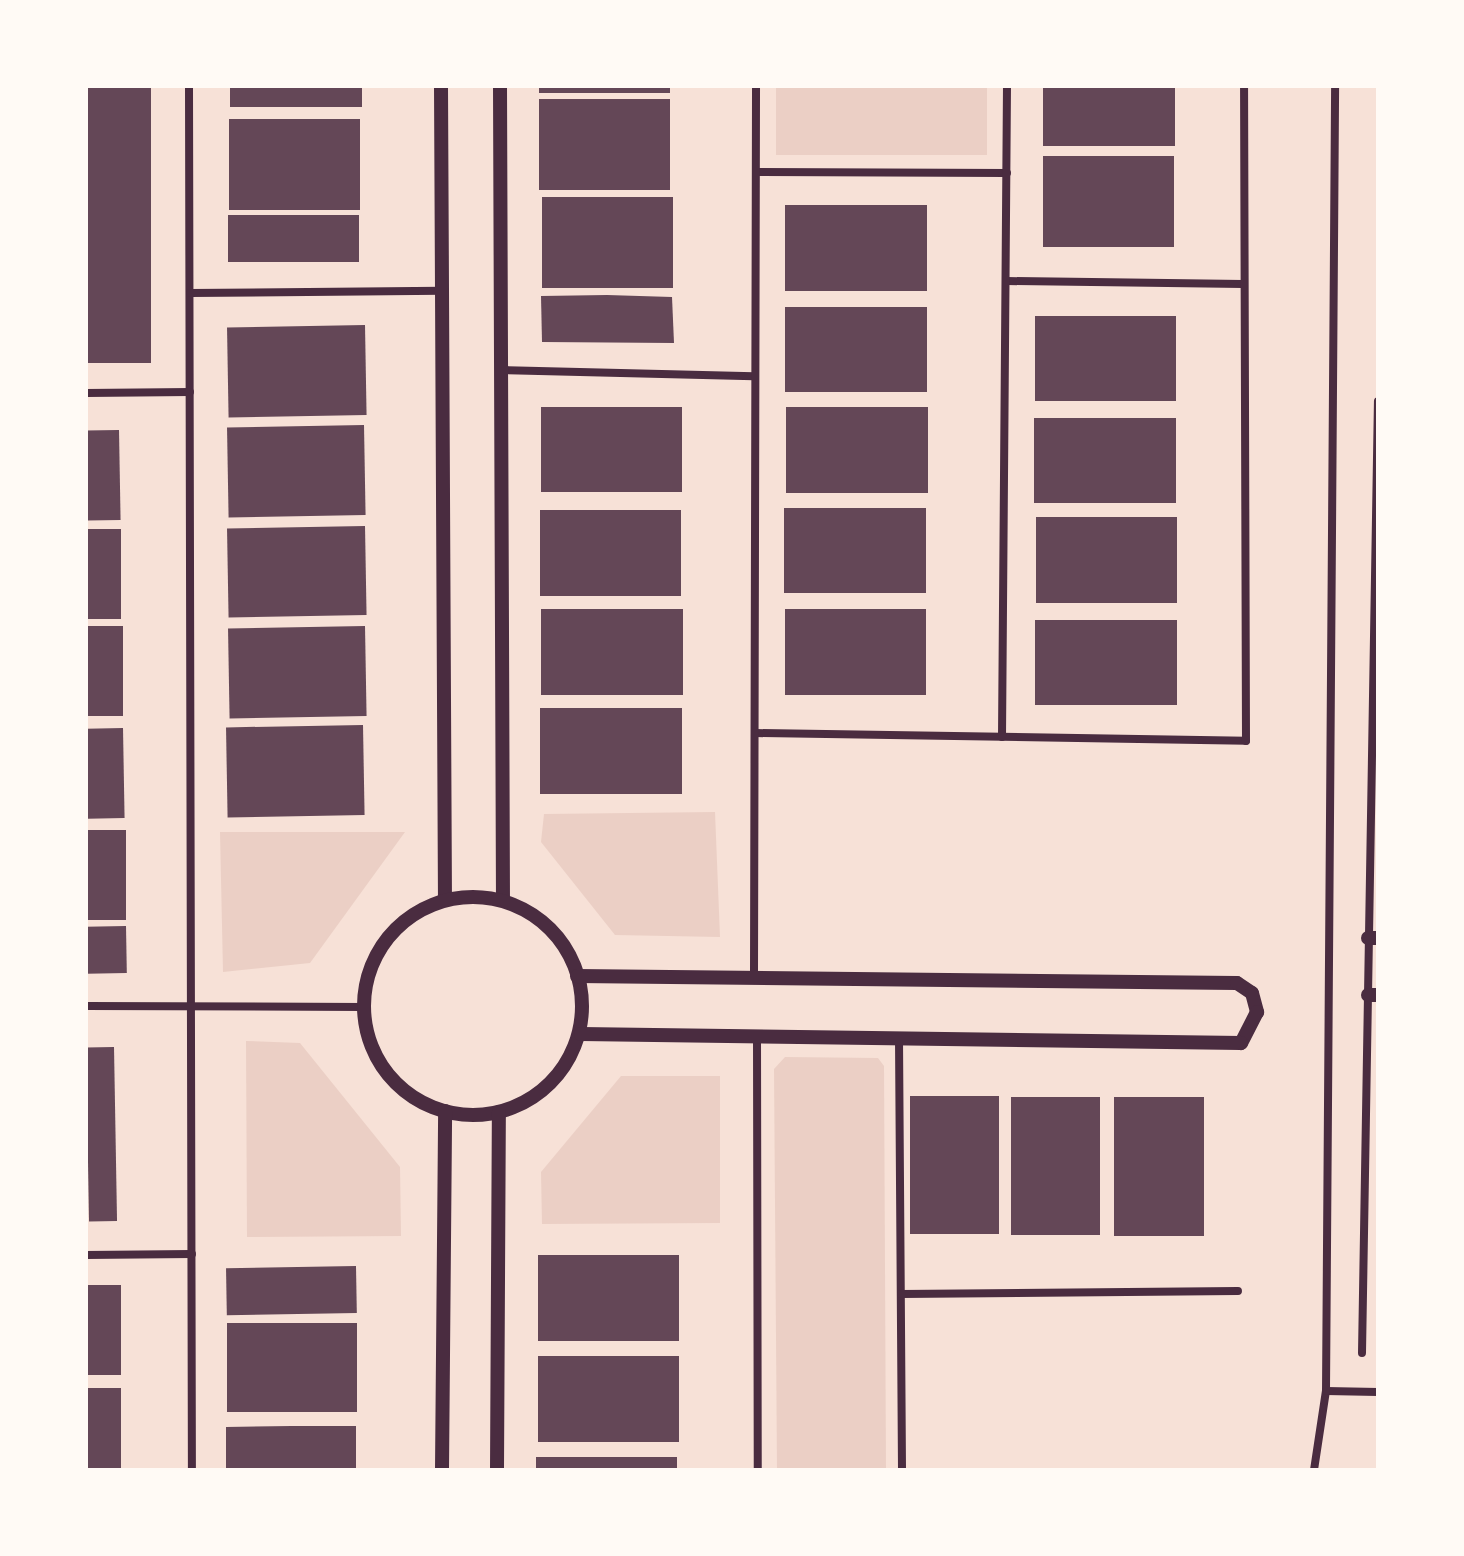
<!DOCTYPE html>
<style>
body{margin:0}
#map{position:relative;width:1464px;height:1556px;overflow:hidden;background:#f7e1d7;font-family:Poppins,sans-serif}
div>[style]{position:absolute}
.green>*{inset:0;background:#ebcfc5;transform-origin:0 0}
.building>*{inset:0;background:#644757;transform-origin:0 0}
.minor>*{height:8px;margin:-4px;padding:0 4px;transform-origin:4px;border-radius:4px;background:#4a2c40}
.tertiary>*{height:14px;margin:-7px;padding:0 7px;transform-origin:7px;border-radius:7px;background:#4a2c40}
.tertiary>.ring{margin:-7px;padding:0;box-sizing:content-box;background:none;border:14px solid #4a2c40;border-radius:50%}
span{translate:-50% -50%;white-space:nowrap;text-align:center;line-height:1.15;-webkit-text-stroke:8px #fffaf5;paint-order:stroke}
.frame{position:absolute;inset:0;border:88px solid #fffaf5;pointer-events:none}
</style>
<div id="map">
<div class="green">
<div style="left:776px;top:86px;width:211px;height:69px"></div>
<div style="clip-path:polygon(715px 812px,720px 937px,615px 935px,541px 842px,544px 814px)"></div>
<div style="clip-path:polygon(220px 832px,405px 832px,310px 963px,223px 972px)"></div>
<div style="clip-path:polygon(246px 1041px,300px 1043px,400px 1167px,401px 1236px,247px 1237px)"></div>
<div style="clip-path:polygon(785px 1057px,878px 1058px,884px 1066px,886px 1470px,777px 1470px,774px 1069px)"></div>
<div style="clip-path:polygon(621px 1076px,720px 1076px,720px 1223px,542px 1224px,541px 1172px)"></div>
</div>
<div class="building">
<div style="left:86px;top:86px;width:65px;height:277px"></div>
<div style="left:230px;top:86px;width:132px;height:21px"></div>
<div style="left:539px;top:86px;width:131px;height:7px"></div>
<div style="left:1043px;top:86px;width:132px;height:60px"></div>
<div style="left:539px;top:99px;width:131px;height:91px"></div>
<div style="left:229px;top:119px;width:131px;height:91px"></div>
<div style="left:1043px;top:156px;width:131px;height:91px"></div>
<div style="left:542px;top:197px;width:131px;height:91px"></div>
<div style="left:785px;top:205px;width:142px;height:86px"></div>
<div style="left:228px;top:215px;width:131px;height:47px"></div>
<div style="clip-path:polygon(607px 295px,672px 297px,674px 343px,542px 342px,541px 296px)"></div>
<div style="left:785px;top:307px;width:142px;height:85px"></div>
<div style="left:1035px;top:316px;width:141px;height:85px"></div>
<div style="left:365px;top:325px;width:90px;height:138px;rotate:89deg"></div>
<div style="left:541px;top:407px;width:141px;height:85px"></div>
<div style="left:786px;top:407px;width:142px;height:86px"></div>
<div style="left:1034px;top:418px;width:142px;height:85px"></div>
<div style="left:364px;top:425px;width:90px;height:137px;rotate:89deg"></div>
<div style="left:119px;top:430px;width:90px;height:33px;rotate:89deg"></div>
<div style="left:784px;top:508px;width:142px;height:85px"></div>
<div style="left:540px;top:510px;width:141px;height:86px"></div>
<div style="left:1036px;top:517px;width:141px;height:86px"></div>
<div style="left:365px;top:526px;width:89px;height:138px;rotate:89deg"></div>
<div style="left:86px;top:529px;width:35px;height:90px"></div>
<div style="left:541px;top:609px;width:142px;height:86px"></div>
<div style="left:785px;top:609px;width:141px;height:86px"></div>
<div style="left:1035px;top:620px;width:142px;height:85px"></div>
<div style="left:86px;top:626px;width:37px;height:90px"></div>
<div style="left:365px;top:626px;width:90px;height:137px;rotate:89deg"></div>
<div style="left:540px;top:708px;width:142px;height:86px"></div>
<div style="left:363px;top:725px;width:90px;height:137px;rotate:89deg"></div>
<div style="left:123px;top:728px;width:90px;height:37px;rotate:89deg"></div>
<div style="left:86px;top:830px;width:40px;height:90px"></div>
<div style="left:126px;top:926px;width:47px;height:40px;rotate:89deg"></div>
<div style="left:114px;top:1047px;width:174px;height:28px;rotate:89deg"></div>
<div style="left:910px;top:1096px;width:89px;height:138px"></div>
<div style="left:1011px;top:1097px;width:89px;height:138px"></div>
<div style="left:1204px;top:1097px;width:139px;height:90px;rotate:90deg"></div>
<div style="left:538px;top:1255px;width:141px;height:86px"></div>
<div style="left:356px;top:1266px;width:47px;height:130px;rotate:89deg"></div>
<div style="left:86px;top:1285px;width:35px;height:90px"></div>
<div style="left:357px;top:1323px;width:89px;height:130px;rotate:90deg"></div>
<div style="left:538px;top:1356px;width:141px;height:86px"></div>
<div style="left:86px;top:1388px;width:35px;height:82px"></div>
<div style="clip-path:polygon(292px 1426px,356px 1426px,356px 1470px,226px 1470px,226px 1427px)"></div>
<div style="left:536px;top:1457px;width:141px;height:13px"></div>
</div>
<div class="minor">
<div style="left:189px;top:86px;width:1384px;rotate:89.88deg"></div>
<div style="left:756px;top:172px;width:251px;rotate:0.2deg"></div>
<div style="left:1007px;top:281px;width:236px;rotate:0.7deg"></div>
<div style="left:190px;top:293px;width:252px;rotate:-0.5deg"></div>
<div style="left:502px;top:370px;width:252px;rotate:1.4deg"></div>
<div style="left:86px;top:393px;width:104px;rotate:-0.6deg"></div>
<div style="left:756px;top:733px;width:490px;rotate:0.9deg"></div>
<div style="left:1246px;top:741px;width:655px;rotate:-90.17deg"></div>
<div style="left:1002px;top:737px;width:651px;rotate:-89.56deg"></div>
<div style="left:754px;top:977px;width:891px;rotate:-89.87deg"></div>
<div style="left:86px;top:1006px;width:278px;rotate:0.2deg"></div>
<div style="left:757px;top:1037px;width:433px;rotate:89.9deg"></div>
<div style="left:899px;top:1039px;width:431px;rotate:89.6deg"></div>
<div style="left:86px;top:1255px;width:106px;rotate:-0.5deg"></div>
<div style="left:901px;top:1294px;width:337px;rotate:-0.5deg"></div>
<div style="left:1362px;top:1353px;width:952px;rotate:-89.04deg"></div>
<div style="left:1326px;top:1391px;width:52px;rotate:1.1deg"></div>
<div style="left:1314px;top:1470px;width:80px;rotate:-81.4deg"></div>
<div style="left:1326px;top:1391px;width:1305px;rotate:-89.6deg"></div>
</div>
<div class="tertiary">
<div style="left:441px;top:86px;width:812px;rotate:89.72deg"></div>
<div style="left:500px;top:86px;width:814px;rotate:89.79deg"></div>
<div class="ring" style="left:364px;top:897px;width:204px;height:204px"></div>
<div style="left:1368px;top:938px;width:10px"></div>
<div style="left:577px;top:976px;width:660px;rotate:0.61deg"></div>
<div style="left:1237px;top:983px;width:18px;rotate:34deg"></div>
<div style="left:1252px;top:993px;width:20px;rotate:75deg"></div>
<div style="left:1257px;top:1012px;width:35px;rotate:117deg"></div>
<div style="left:1241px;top:1043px;width:660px;rotate:-179.22deg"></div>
<div style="left:1368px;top:995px;width:10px"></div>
<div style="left:442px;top:1470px;width:359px;rotate:-89.5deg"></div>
<div style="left:497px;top:1470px;width:358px;rotate:-89.7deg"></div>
</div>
<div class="frame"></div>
</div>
